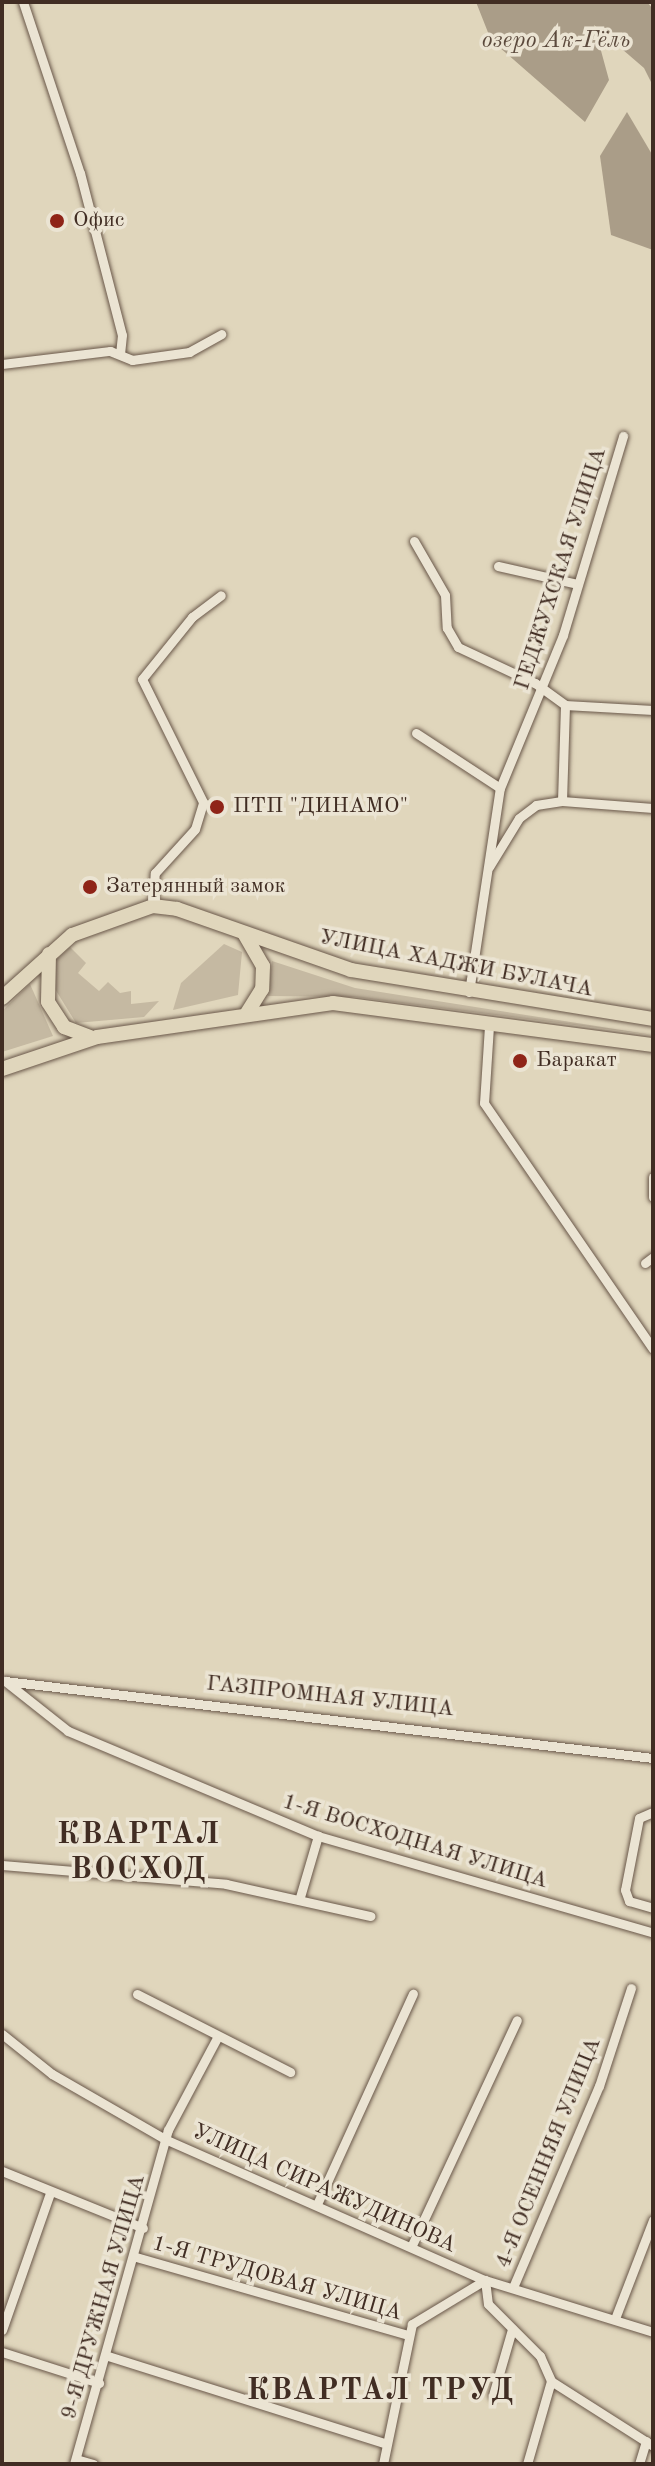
<!DOCTYPE html>
<meta charset="utf-8">
<style>
body{margin:0}
#map{position:relative;width:655px;height:2466px;overflow:hidden;background:#e0d6bc;font-family:"Old Standard TT",serif}
div>[style]{position:absolute}
.green>*{inset:0;background:#c5b9a2}
.water>*{inset:0;background:#aa9d88}
.roads{filter:drop-shadow(0 0 2px #695749) drop-shadow(0 0 2px #695749)}
.street>*{height:9px;margin:-4.5px;padding:0 4.5px;transform-origin:4.5px;border-radius:4.5px;background:#ebe4d3}
.primary>*{height:14px;margin:-7px;padding:0 7px;transform-origin:7px;border-radius:7px;background:#e0d6bc}
.dots>*{width:22px;height:22px;translate:-50% -50%;box-sizing:border-box;border:4px solid #ebe4d3;border-radius:50%}
span{translate:-50% -50%;white-space:nowrap;text-align:center;line-height:1.15;-webkit-text-stroke:7px #ebe4d3;paint-order:stroke}
.poi-label{font-size:22px;color:#412d23}
.left{translate:0 -50%;text-align:left}
.street-label{font-size:22px;color:#412d23}
.water-label{font-size:24px;color:#5b493c;font-style:italic}
.district-label{font-size:30px;color:#412d23;font-weight:700;letter-spacing:2px}
.frame{position:absolute;inset:0;border:4px solid #412d23;pointer-events:none}
</style>
<div id="map">
<div class="green">
<div style="clip-path:polygon(224px 944px,242px 952px,238px 995px,173px 1010px,181px 983px)"></div>
<div style="clip-path:polygon(70px 947px,86px 963px,78px 973px,99px 991px,108px 982px,120px 993px,131px 991px,131px 1004px,159px 1001px,144px 1017px,76px 1023px,55px 989px,56px 960px)"></div>
<div style="clip-path:polygon(272px 961px,355px 988px,653px 1035px,355px 997px,268px 996px)"></div>
<div style="clip-path:polygon(30px 984px,53px 1036px,2px 1052px,2px 1011px)"></div>
</div>
<div class="water">
<div style="clip-path:polygon(476px 2px,647px 2px,653px 9px,653px 86px,644px 68px,594px 25px,609px 80px,585px 122px,491px 40px)"></div>
<div style="clip-path:polygon(627px 112px,653px 156px,653px 250px,611px 235px,600px 156px)"></div>
</div>
<div class="roads">
<div class="street">
<div style="left:23px;top:2px;width:180px;rotate:71.6deg"></div>
<div style="left:80px;top:173px;width:167px;rotate:75.5deg"></div>
<div style="left:122px;top:335px;width:19px;rotate:96deg"></div>
<div style="left:2px;top:364px;width:109px;rotate:-6.9deg"></div>
<div style="left:110px;top:351px;width:24px;rotate:22deg"></div>
<div style="left:132px;top:360px;width:58px;rotate:-8deg"></div>
<div style="left:189px;top:352px;width:37px;rotate:-29deg"></div>
<div style="left:414px;top:541px;width:62px;rotate:60.1deg"></div>
<div style="left:445px;top:595px;width:33px;rotate:87deg"></div>
<div style="left:447px;top:628px;width:22px;rotate:60deg"></div>
<div style="left:458px;top:647px;width:85px;rotate:25.1deg"></div>
<div style="left:535px;top:683px;width:37px;rotate:36deg"></div>
<div style="left:565px;top:705px;width:88px;rotate:3.3deg"></div>
<div style="left:498px;top:566px;width:81px;rotate:12.8deg"></div>
<div style="left:416px;top:733px;width:100px;rotate:33.2deg"></div>
<div style="left:562px;top:801px;width:96px;rotate:-88.2deg"></div>
<div style="left:489px;top:867px;width:57px;rotate:-58.5deg"></div>
<div style="left:519px;top:818px;width:21px;rotate:-37deg"></div>
<div style="left:536px;top:805px;width:26px;rotate:-9deg"></div>
<div style="left:562px;top:801px;width:91px;rotate:4.4deg"></div>
<div style="left:153px;top:906px;width:33px;rotate:-87deg"></div>
<div style="left:155px;top:873px;width:59px;rotate:-47.7deg"></div>
<div style="left:195px;top:829px;width:28px;rotate:-73deg"></div>
<div style="left:203px;top:802px;width:137px;rotate:-116.4deg"></div>
<div style="left:142px;top:679px;width:80px;rotate:-51.1deg"></div>
<div style="left:192px;top:617px;width:36px;rotate:-37deg"></div>
<div style="left:469px;top:992px;width:206px;rotate:-81.4deg"></div>
<div style="left:500px;top:788px;width:165px;rotate:-67.6deg"></div>
<div style="left:563px;top:635px;width:208px;rotate:-73.2deg"></div>
<div style="left:489px;top:1026px;width:77px;rotate:93.7deg"></div>
<div style="left:484px;top:1103px;width:298px;rotate:55.5deg"></div>
<div style="left:653px;top:1177px;width:20px;rotate:90deg"></div>
<div style="left:645px;top:1263px;width:10px;rotate:-37deg"></div>
<div style="left:5px;top:1681px;width:80px;rotate:38.4deg"></div>
<div style="left:68px;top:1731px;width:271px;rotate:22.8deg"></div>
<div style="left:318px;top:1836px;width:349px;rotate:16.1deg"></div>
<div style="left:5px;top:1681px;width:653px;rotate:6.78deg"></div>
<div style="left:653px;top:1812px;width:15px;rotate:157deg"></div>
<div style="left:639px;top:1818px;width:73px;rotate:101deg"></div>
<div style="left:625px;top:1890px;width:12px;rotate:70deg"></div>
<div style="left:629px;top:1901px;width:25px;rotate:16deg"></div>
<div style="left:2px;top:1865px;width:225px;rotate:4.8deg"></div>
<div style="left:226px;top:1884px;width:148px;rotate:12.5deg"></div>
<div style="left:300px;top:1897px;width:64px;rotate:-73.6deg"></div>
<div style="left:137px;top:1994px;width:172px;rotate:27deg"></div>
<div style="left:2px;top:2034px;width:64px;rotate:38.7deg"></div>
<div style="left:52px;top:2074px;width:133px;rotate:29.9deg"></div>
<div style="left:167px;top:2140px;width:347px;rotate:23.8deg"></div>
<div style="left:485px;top:2280px;width:176px;rotate:17.2deg"></div>
<div style="left:2px;top:2171px;width:152px;rotate:22deg"></div>
<div style="left:318px;top:2202px;width:229px;rotate:-65.5deg"></div>
<div style="left:412px;top:2245px;width:248px;rotate:-65deg"></div>
<div style="left:136px;top:2257px;width:283px;rotate:16deg"></div>
<div style="left:485px;top:2280px;width:24px;rotate:83deg"></div>
<div style="left:488px;top:2304px;width:74px;rotate:45deg"></div>
<div style="left:540px;top:2356px;width:27px;rotate:66deg"></div>
<div style="left:551px;top:2381px;width:121px;rotate:32.5deg"></div>
<div style="left:514px;top:2285px;width:216px;rotate:-66.9deg"></div>
<div style="left:599px;top:2086px;width:103px;rotate:-71.9deg"></div>
<div style="left:616px;top:2316px;width:103px;rotate:-68.9deg"></div>
<div style="left:2px;top:2330px;width:145px;rotate:-70.7deg"></div>
<div style="left:2px;top:2352px;width:102px;rotate:17.7deg"></div>
<div style="left:108px;top:2356px;width:289px;rotate:17.5deg"></div>
<div style="left:493px;top:2395px;width:69px;rotate:-73.9deg"></div>
<div style="left:76px;top:2459px;width:18px;rotate:16deg"></div>
<div style="left:74px;top:2464px;width:347px;rotate:-74.3deg"></div>
<div style="left:168px;top:2130px;width:104px;rotate:-62deg"></div>
<div style="left:383px;top:2464px;width:143px;rotate:-78.3deg"></div>
<div style="left:412px;top:2324px;width:85px;rotate:-31.1deg"></div>
<div style="left:527px;top:2464px;width:86px;rotate:-73.9deg"></div>
<div style="left:639px;top:2464px;width:24px;rotate:-73deg"></div>
</div>
<div class="primary">
<div style="left:245px;top:935px;width:36px;rotate:60deg"></div>
<div style="left:263px;top:966px;width:23px;rotate:92deg"></div>
<div style="left:262px;top:989px;width:28px;rotate:122deg"></div>
<div style="left:49px;top:954px;width:48px;rotate:91.2deg"></div>
<div style="left:48px;top:1002px;width:30px;rotate:57deg"></div>
<div style="left:64px;top:1027px;width:28px;rotate:21deg"></div>
<div style="left:2px;top:998px;width:94px;rotate:-42deg"></div>
<div style="left:72px;top:935px;width:86px;rotate:-19.7deg"></div>
<div style="left:153px;top:906px;width:24px;rotate:7deg"></div>
<div style="left:177px;top:909px;width:184px;rotate:19.3deg"></div>
<div style="left:351px;top:970px;width:306px;rotate:9.2deg"></div>
<div style="left:2px;top:1069px;width:100px;rotate:-18.6deg"></div>
<div style="left:97px;top:1037px;width:238px;rotate:-8.2deg"></div>
<div style="left:333px;top:1003px;width:323px;rotate:7.5deg"></div>
</div>
</div>
<div class="dots">
<div style="left:57px;top:221px;background:#8f2418"></div>
<div style="left:217px;top:807px;background:#8f2418"></div>
<div style="left:90px;top:887px;background:#8f2418"></div>
<div style="left:520px;top:1061px;background:#8f2418"></div>
</div>
<div class="poi-label">
<span class="left" style="left:73px;top:221px">Офис</span>
<span class="left" style="left:233px;top:807px">ПТП "ДИНАМО"</span>
<span class="left" style="left:106px;top:887px">Затерянный замок</span>
<span class="left" style="left:536px;top:1061px">Баракат</span>
</div>
<div class="street-label">
<span style="left:561px;top:569px;rotate:-72deg">ГЕДЖУХСКАЯ УЛИЦА</span>
<span style="left:456px;top:964px;rotate:11deg">УЛИЦА ХАДЖИ БУЛАЧА</span>
<span style="left:330px;top:1697px;rotate:6deg">ГАЗПРОМНАЯ УЛИЦА</span>
<span style="left:415px;top:1842px;rotate:17deg">1-Я ВОСХОДНАЯ УЛИЦА</span>
<span style="left:549px;top:2153px;rotate:-68deg">4-Я ОСЕННЯЯ УЛИЦА</span>
<span style="left:324px;top:2189px;rotate:24deg">УЛИЦА СИРАЖУДИНОВА</span>
<span style="left:277px;top:2279px;rotate:16deg">1-Я ТРУДОВАЯ УЛИЦА</span>
<span style="left:104px;top:2297px;rotate:-74deg">9-Я ДРУЖНАЯ УЛИЦА</span>
</div>
<div class="water-label">
<span style="left:556px;top:42px">озеро Ак-Гёль</span>
</div>
<div class="district-label">
<span style="left:139px;top:1852px">КВАРТАЛ<br>ВОСХОД</span>
<span style="left:381px;top:2391px">КВАРТАЛ ТРУД</span>
</div>
<div class="frame"></div>
</div>
